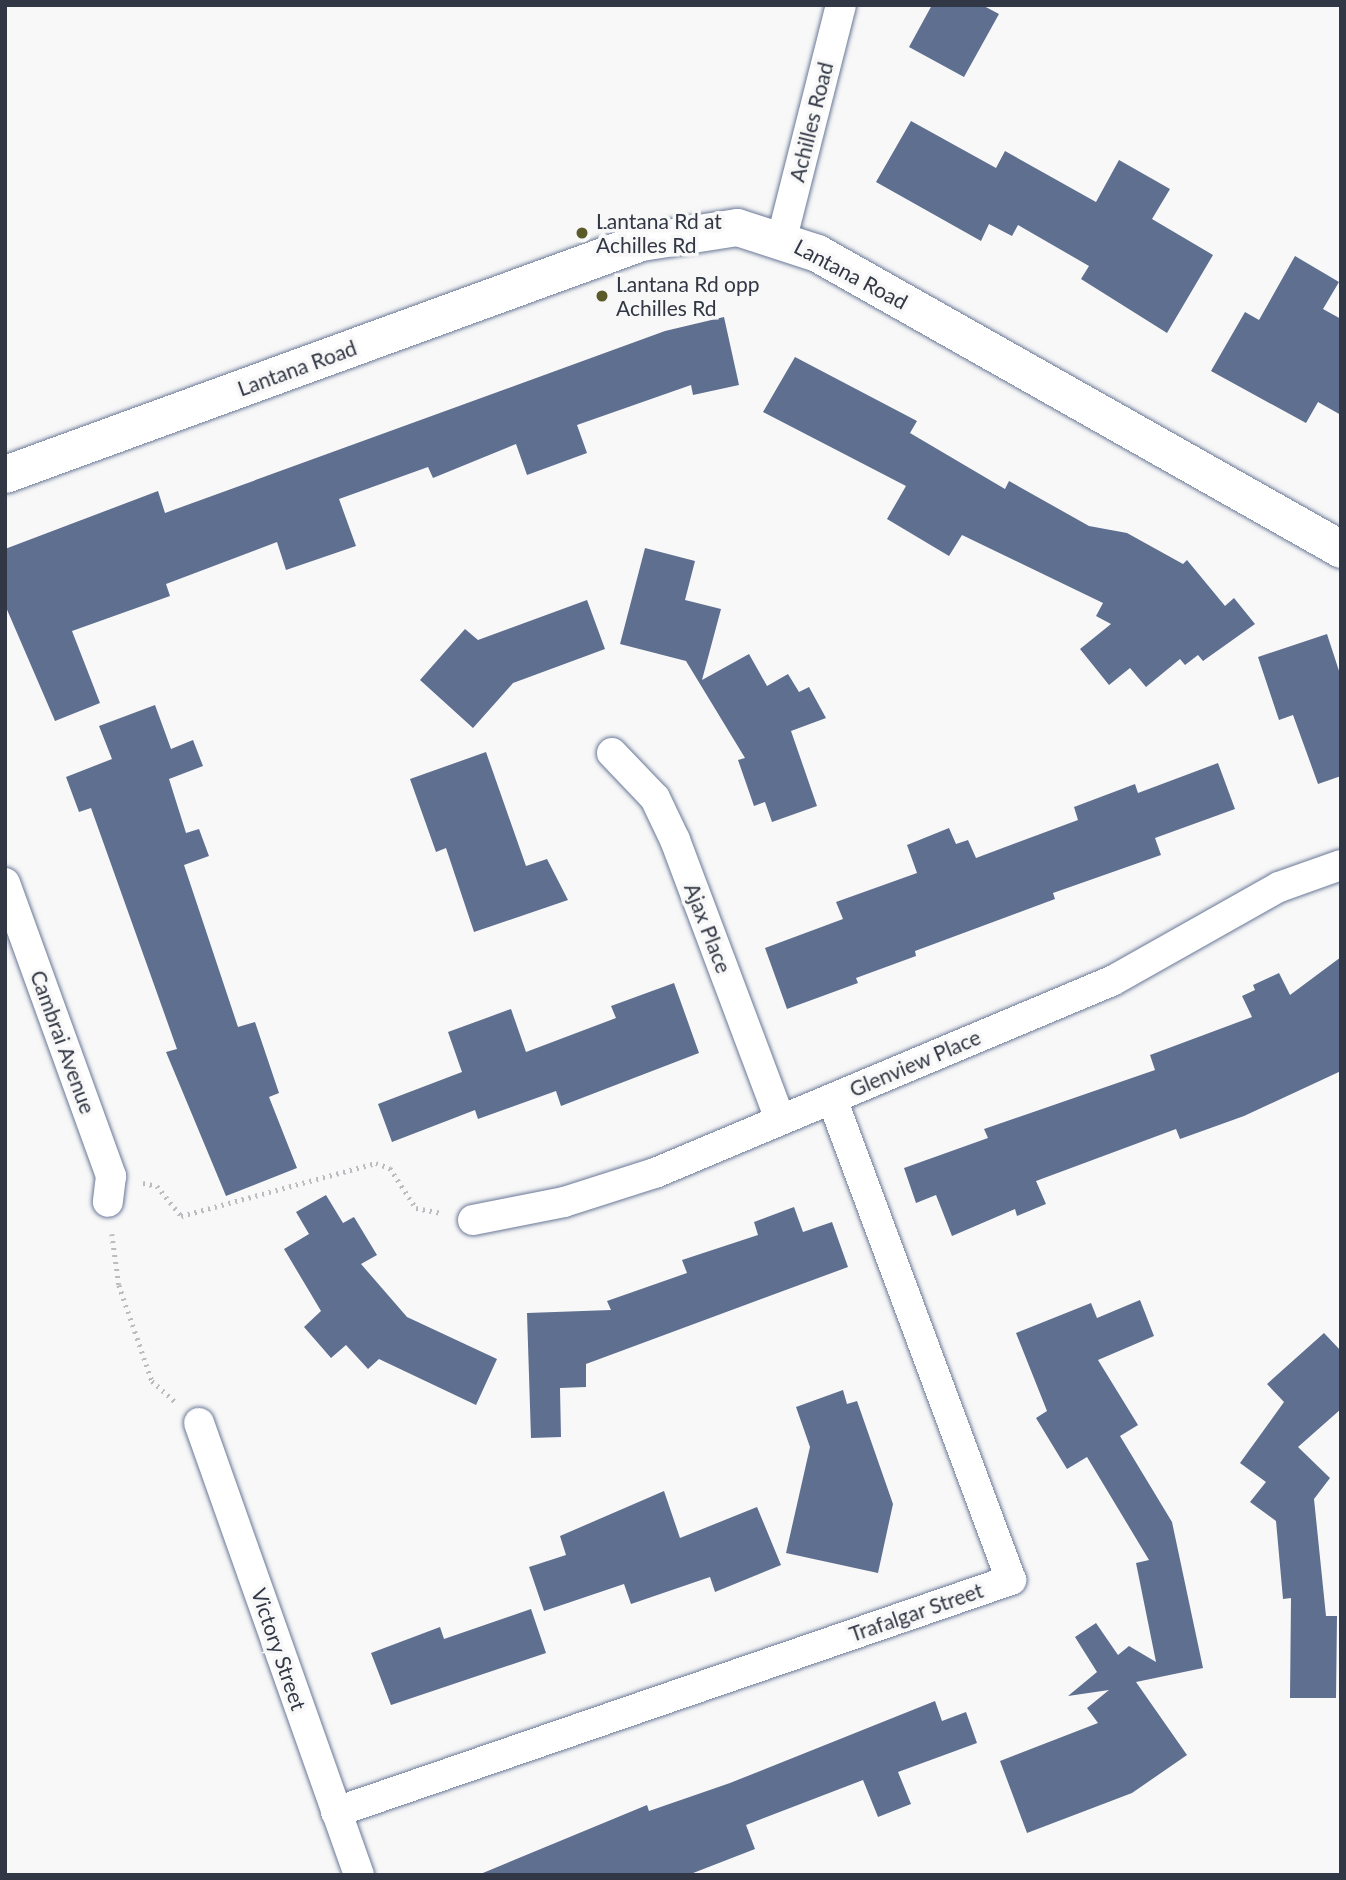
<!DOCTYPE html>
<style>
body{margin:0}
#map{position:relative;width:1346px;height:1880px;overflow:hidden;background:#f8f8f8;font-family:Lato,sans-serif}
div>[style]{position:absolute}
.building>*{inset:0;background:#5f6f90}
.path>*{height:4.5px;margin-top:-2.25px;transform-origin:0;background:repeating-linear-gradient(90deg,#babcc0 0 2px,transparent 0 7px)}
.roads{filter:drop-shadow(0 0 2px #6a7896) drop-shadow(0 0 2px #6a7896)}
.minor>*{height:30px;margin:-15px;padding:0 15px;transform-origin:15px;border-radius:15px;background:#fff}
.tertiary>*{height:37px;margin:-18.5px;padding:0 18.5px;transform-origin:18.5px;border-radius:18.5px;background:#fff}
.dots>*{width:19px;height:19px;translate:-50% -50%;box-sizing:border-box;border:4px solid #f8f8f8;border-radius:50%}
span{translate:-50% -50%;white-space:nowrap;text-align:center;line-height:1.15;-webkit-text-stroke:7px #f8f8f8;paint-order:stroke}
.street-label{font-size:21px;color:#313744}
.poi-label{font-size:21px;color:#313744}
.left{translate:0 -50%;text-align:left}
.frame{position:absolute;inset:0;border:7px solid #313744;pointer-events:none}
</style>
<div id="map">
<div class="building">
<div style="clip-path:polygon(932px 5px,982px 5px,999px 14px,964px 77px,909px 47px)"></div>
<div style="clip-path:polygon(911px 121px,996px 168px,1005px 151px,1096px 202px,1119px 160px,1170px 189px,1152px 219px,1213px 255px,1167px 333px,1081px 279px,1089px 266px,1018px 225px,1012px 236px,989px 224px,981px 241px,876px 182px)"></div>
<div style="clip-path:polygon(1295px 256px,1339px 282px,1323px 309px,1341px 319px,1341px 415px,1318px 402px,1306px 423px,1211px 371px,1245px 312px,1259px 320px)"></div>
<div style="clip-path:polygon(724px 317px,739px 385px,693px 395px,691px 385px,577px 425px,587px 453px,527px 475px,516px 444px,433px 478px,428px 467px,339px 499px,356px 546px,286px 570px,277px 542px,166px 584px,170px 596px,72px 631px,100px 703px,55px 721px,5px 605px,5px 549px,158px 491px,165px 513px,665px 331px)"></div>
<div style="clip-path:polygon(795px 357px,917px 421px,910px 433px,1005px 489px,1009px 481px,1089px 526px,1127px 533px,1183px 564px,1187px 560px,1225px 606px,1234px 598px,1255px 624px,1203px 661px,1198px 655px,1185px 665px,1180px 659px,1146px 687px,1130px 668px,1109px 685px,1080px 649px,1111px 624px,1096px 616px,1103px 603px,962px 535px,949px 556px,887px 519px,906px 486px,763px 412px)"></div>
<div style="clip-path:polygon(645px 548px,695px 561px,685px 600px,721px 609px,702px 680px,749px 654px,767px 686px,788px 674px,799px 692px,809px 687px,826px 718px,791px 731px,817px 806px,772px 822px,765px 802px,754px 806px,738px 760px,745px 758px,686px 661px,620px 644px)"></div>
<div style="clip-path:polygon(587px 600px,605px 649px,513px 683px,473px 728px,420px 680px,465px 629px,478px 640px)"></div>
<div style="clip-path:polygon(1327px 634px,1341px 677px,1341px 776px,1318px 784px,1293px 715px,1279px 720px,1258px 657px)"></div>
<div style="clip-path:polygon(155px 705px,171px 749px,193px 740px,203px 766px,169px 779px,186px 833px,199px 829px,209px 856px,184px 865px,238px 1027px,255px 1022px,279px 1093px,269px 1097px,297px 1168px,226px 1196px,166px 1052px,177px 1049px,91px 808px,79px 812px,66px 777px,112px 759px,99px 726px)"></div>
<div style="clip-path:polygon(486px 752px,526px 866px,547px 859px,568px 900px,474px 932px,446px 848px,436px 852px,410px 779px)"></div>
<div style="clip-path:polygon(1218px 763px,1235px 809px,1155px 838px,1161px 855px,1053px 893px,1055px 899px,915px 951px,916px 956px,856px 978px,858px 983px,787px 1009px,765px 948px,843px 919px,836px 902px,917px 873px,907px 845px,949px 828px,956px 844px,968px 840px,976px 858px,1078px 820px,1074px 807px,1135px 784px,1138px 793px)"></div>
<div style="clip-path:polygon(1341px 957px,1341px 1071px,1244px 1116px,1180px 1139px,1176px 1129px,1036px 1181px,1046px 1204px,1017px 1216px,1015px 1209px,952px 1236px,936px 1195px,916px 1203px,904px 1168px,988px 1138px,984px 1129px,1155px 1070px,1150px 1055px,1252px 1017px,1242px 996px,1255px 990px,1253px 985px,1279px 973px,1290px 995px)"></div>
<div style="clip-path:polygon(674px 983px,699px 1053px,561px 1106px,556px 1091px,478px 1119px,475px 1110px,392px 1142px,378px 1104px,462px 1072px,448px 1032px,511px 1009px,526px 1052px,616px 1018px,611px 1006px)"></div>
<div style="clip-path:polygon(326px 1195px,343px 1223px,354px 1217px,377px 1255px,361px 1264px,407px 1317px,497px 1359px,476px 1405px,379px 1359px,368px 1369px,346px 1345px,331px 1358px,304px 1327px,321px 1311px,284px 1249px,309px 1234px,296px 1212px)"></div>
<div style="clip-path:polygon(794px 1207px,803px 1232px,832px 1222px,848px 1267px,586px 1364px,586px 1387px,560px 1388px,561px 1437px,531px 1438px,527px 1313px,611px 1310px,607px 1301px,687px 1273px,682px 1260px,758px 1235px,754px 1222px)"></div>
<div style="clip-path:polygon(1140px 1300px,1154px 1336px,1098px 1360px,1138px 1425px,1120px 1436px,1172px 1522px,1203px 1668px,1136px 1682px,1187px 1755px,1132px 1793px,1027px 1833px,1000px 1761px,1098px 1723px,1087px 1708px,1109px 1690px,1068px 1696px,1097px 1672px,1075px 1637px,1096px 1623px,1118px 1655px,1129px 1646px,1156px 1662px,1136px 1563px,1149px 1560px,1087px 1457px,1067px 1469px,1036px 1418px,1047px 1411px,1016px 1333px,1091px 1303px,1097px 1318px)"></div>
<div style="clip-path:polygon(1324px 1333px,1341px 1351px,1341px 1409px,1298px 1447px,1330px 1478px,1314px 1499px,1326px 1616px,1337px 1616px,1336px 1698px,1290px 1698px,1291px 1598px,1283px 1599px,1276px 1521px,1250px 1502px,1266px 1482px,1240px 1463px,1284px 1402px,1267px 1384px)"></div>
<div style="clip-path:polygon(843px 1390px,847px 1404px,857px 1401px,893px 1504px,878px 1573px,786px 1553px,810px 1447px,796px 1407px)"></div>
<div style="clip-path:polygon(664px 1491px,680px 1538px,757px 1507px,781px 1565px,715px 1592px,710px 1577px,631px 1604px,624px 1584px,544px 1611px,529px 1567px,566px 1555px,560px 1536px)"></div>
<div style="clip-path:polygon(531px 1609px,546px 1653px,391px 1705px,371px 1653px,440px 1627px,444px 1639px)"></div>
<div style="clip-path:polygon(935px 1701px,942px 1721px,966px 1712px,977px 1743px,898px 1772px,911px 1804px,878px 1817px,863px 1780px,746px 1825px,755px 1849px,688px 1875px,478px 1875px,647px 1805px,649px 1811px,730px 1783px)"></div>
</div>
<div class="path">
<div style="left:143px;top:1183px;width:14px;rotate:12deg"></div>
<div style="left:157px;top:1186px;width:38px;rotate:51deg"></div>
<div style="left:181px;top:1216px;width:202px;rotate:-15.2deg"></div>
<div style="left:376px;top:1163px;width:15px;rotate:20deg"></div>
<div style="left:390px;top:1168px;width:48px;rotate:57deg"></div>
<div style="left:416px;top:1208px;width:26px;rotate:11deg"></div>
<div style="left:112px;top:1234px;width:51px;rotate:82.2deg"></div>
<div style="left:119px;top:1285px;width:102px;rotate:71deg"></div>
<div style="left:152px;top:1381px;width:31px;rotate:42deg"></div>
</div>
<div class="roads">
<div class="minor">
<div style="left:782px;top:238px;width:240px;rotate:-75.8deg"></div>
<div style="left:612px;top:753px;width:62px;rotate:46.3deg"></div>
<div style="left:655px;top:798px;width:47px;rotate:64.5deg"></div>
<div style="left:675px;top:840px;width:298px;rotate:69.4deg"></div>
<div style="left:5px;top:883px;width:312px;rotate:70.1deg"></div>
<div style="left:111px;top:1176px;width:26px;rotate:97deg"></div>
<div style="left:473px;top:1220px;width:93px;rotate:-11.2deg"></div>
<div style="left:564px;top:1202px;width:96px;rotate:-17.7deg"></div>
<div style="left:655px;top:1173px;width:496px;rotate:-22.8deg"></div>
<div style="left:1112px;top:981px;width:192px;rotate:-29.4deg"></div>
<div style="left:1279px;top:887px;width:66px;rotate:-19.5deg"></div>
<div style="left:199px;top:1423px;width:479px;rotate:70.5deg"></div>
<div style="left:336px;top:1812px;width:714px;rotate:-18.97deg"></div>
<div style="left:1011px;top:1580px;width:513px;rotate:-110.41deg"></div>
</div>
<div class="tertiary">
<div style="left:5px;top:474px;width:677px;rotate:-20.04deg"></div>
<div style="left:641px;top:242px;width:97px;rotate:-8.9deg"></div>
<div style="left:737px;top:227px;width:84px;rotate:18deg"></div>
<div style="left:817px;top:253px;width:602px;rotate:29.46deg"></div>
</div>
</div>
<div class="dots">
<div style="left:582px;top:233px;background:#5a5b28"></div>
<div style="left:602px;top:296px;background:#5a5b28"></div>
</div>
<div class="street-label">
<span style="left:811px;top:122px;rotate:-76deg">Achilles Road</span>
<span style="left:851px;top:274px;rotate:28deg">Lantana Road</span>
<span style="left:297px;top:368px;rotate:-20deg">Lantana Road</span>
<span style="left:708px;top:928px;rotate:69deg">Ajax Place</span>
<span style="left:63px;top:1042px;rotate:70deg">Cambrai Avenue</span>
<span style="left:915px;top:1063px;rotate:-23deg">Glenview Place</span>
<span style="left:916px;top:1612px;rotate:-19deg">Trafalgar Street</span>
<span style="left:279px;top:1649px;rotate:71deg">Victory Street</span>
</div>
<div class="poi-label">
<span class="left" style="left:596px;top:233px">Lantana Rd at<br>Achilles Rd</span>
<span class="left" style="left:616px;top:296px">Lantana Rd opp<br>Achilles Rd</span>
</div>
<div class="frame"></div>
</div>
